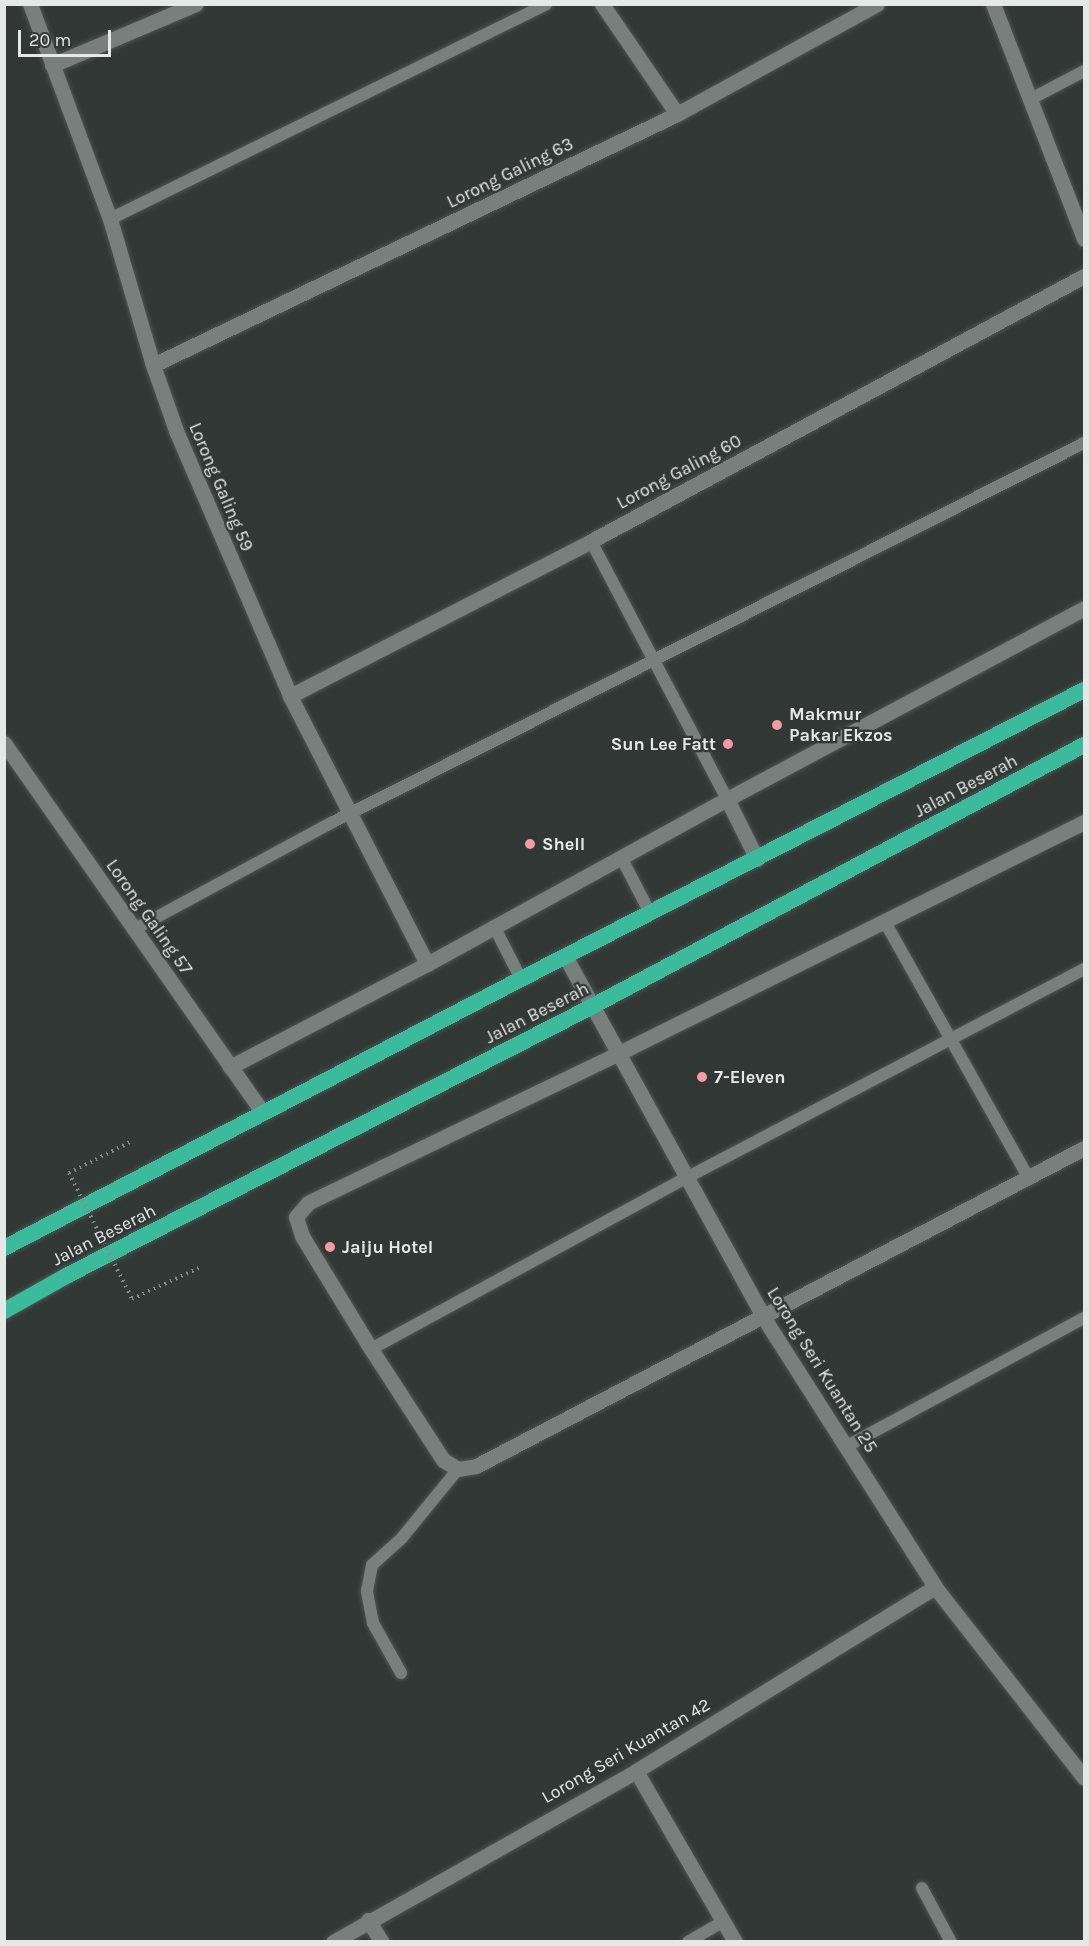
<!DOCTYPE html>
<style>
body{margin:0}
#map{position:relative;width:1089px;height:1946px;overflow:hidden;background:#313835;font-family:Karla,sans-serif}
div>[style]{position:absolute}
.path>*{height:4px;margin-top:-2px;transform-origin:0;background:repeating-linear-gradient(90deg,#868b89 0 1.5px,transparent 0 6px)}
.roads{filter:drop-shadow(0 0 2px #4e5351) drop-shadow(0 0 2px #4e5351)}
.service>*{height:12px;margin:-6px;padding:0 6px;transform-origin:6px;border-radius:6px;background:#787f7d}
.minor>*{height:15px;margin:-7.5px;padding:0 7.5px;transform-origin:7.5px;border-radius:7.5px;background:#787f7d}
.tertiary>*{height:15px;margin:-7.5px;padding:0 7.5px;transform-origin:7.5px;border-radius:7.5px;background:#787f7d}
.trunk>*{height:16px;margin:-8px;padding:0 8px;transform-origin:8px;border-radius:8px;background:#3abc9c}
.path-bridge>*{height:4px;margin-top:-2px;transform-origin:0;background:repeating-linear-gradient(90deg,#868b89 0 1.5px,transparent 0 6px)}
.dots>*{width:16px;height:16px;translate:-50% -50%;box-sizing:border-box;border:3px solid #313835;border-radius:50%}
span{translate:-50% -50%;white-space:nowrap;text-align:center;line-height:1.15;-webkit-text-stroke:4.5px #313835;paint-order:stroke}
.street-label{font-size:18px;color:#e4e8e6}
.poi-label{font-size:18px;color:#e4e8e6;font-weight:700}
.left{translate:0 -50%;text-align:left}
.right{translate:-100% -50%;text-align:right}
.frame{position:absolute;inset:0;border:6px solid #e4e8e6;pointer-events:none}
.scale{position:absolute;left:18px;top:30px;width:93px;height:27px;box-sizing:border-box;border:3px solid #e4e8e6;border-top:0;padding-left:8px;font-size:18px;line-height:21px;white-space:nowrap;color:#e4e8e6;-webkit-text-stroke:4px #313835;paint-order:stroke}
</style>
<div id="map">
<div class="path">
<div style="left:69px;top:1173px;width:71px;rotate:-26.9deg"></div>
<div style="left:132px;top:1299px;width:76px;rotate:-24.9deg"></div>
</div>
<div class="roads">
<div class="service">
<div style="left:1029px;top:100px;width:62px;rotate:-27.8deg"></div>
<div style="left:110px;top:219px;width:486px;rotate:-26.2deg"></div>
<div style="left:591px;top:541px;width:292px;rotate:62.2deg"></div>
<div style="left:621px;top:857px;width:63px;rotate:62.6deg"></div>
<div style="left:885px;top:922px;width:292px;rotate:60.7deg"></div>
<div style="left:494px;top:926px;width:59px;rotate:63deg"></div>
<div style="left:133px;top:930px;width:227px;rotate:-28.4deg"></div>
<div style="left:333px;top:822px;width:841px;rotate:-26.78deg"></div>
<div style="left:371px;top:1349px;width:358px;rotate:-28.5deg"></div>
<div style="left:686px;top:1178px;width:450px;rotate:-27.7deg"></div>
<div style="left:847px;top:1446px;width:269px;rotate:-28.4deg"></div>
<div style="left:401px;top:1673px;width:57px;rotate:-119.2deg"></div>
<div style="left:373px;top:1623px;width:33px;rotate:-101deg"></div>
<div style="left:367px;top:1591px;width:26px;rotate:-79deg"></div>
<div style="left:372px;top:1565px;width:39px;rotate:-42deg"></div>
<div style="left:401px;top:1539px;width:90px;rotate:-50.8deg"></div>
<div style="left:922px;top:1888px;width:61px;rotate:61.8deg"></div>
<div style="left:688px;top:1942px;width:42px;rotate:-30.3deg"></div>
</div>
<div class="minor">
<div style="left:30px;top:4px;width:229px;rotate:69.6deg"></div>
<div style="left:110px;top:219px;width:152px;rotate:73.6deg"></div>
<div style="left:153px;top:365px;width:72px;rotate:70.6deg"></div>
<div style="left:177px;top:433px;width:286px;rotate:66.7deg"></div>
<div style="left:290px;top:696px;width:301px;rotate:62.9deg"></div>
<div style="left:602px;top:4px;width:133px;rotate:55.7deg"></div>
<div style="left:993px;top:4px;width:252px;rotate:68.8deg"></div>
<div style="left:52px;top:65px;width:156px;rotate:-23deg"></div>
<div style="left:153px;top:365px;width:581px;rotate:-25.59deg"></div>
<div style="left:677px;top:114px;width:228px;rotate:-28.8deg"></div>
<div style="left:290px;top:696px;width:339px;rotate:-27.2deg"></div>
<div style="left:591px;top:541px;width:560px;rotate:-28.26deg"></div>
<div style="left:4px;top:743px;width:450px;rotate:55deg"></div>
<div style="left:1084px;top:822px;width:521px;rotate:153.58deg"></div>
<div style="left:617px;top:1054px;width:343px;rotate:154.3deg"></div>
<div style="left:308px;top:1203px;width:18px;rotate:131deg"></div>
<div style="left:296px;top:1217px;width:20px;rotate:72deg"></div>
<div style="left:302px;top:1236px;width:132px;rotate:58.6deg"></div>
<div style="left:371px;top:1349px;width:132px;rotate:57deg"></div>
<div style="left:443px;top:1460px;width:17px;rotate:31deg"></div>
<div style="left:458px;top:1469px;width:18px;rotate:-9deg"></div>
<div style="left:476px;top:1466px;width:686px;rotate:-27.61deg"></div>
<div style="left:757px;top:859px;width:67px;rotate:-116.6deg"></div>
<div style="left:727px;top:799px;width:405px;rotate:-28.1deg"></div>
<div style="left:230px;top:1067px;width:222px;rotate:-27.6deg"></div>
<div style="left:427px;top:964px;width:342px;rotate:-28.8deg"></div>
<div style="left:636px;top:1771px;width:198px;rotate:59.9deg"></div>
<div style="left:368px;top:1920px;width:26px;rotate:58deg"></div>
<div style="left:333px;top:1942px;width:348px;rotate:-29.4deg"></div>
<div style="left:636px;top:1771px;width:351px;rotate:-31.6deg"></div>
</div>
<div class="tertiary">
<div style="left:565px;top:956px;width:409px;rotate:61.2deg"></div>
<div style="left:762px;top:1315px;width:322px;rotate:57.5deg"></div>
<div style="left:935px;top:1587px;width:242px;rotate:52deg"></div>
</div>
<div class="trunk">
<div style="left:4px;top:1248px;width:583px;rotate:-27.49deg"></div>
<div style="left:521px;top:979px;width:633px;rotate:-27.17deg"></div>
<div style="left:4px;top:1311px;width:73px;rotate:-29.4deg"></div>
<div style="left:68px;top:1275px;width:588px;rotate:-27.13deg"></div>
<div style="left:591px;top:1007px;width:558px;rotate:-27.99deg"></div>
</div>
</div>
<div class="path-bridge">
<div style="left:69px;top:1173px;width:141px;rotate:63.4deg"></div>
</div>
<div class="dots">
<div style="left:777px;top:725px;background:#f49aa0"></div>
<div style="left:728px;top:744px;background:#f49aa0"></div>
<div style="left:530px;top:844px;background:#f49aa0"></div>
<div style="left:702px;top:1077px;background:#f49aa0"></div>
<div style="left:330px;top:1247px;background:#f49aa0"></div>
</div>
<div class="street-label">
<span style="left:510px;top:173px;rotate:-26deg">Lorong Galing 63</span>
<span style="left:679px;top:472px;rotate:-28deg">Lorong Galing 60</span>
<span style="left:221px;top:487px;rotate:67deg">Lorong Galing 59</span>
<span style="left:966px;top:786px;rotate:-28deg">Jalan Beserah</span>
<span style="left:149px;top:917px;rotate:55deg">Lorong Galing 57</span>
<span style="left:537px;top:1013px;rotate:-27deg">Jalan Beserah</span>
<span style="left:104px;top:1235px;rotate:-27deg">Jalan Beserah</span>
<span style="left:822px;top:1370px;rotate:58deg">Lorong Seri Kuantan 25</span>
<span style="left:626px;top:1751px;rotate:-30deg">Lorong Seri Kuantan 42</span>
</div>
<div class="poi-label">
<span class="left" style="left:789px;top:725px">Makmur<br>Pakar Ekzos</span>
<span class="right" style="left:716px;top:744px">Sun Lee Fatt</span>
<span class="left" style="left:542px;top:844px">Shell</span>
<span class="left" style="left:714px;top:1077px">7-Eleven</span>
<span class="left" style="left:342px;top:1247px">Jaiju Hotel</span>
</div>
<div class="frame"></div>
<div class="scale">20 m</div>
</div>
